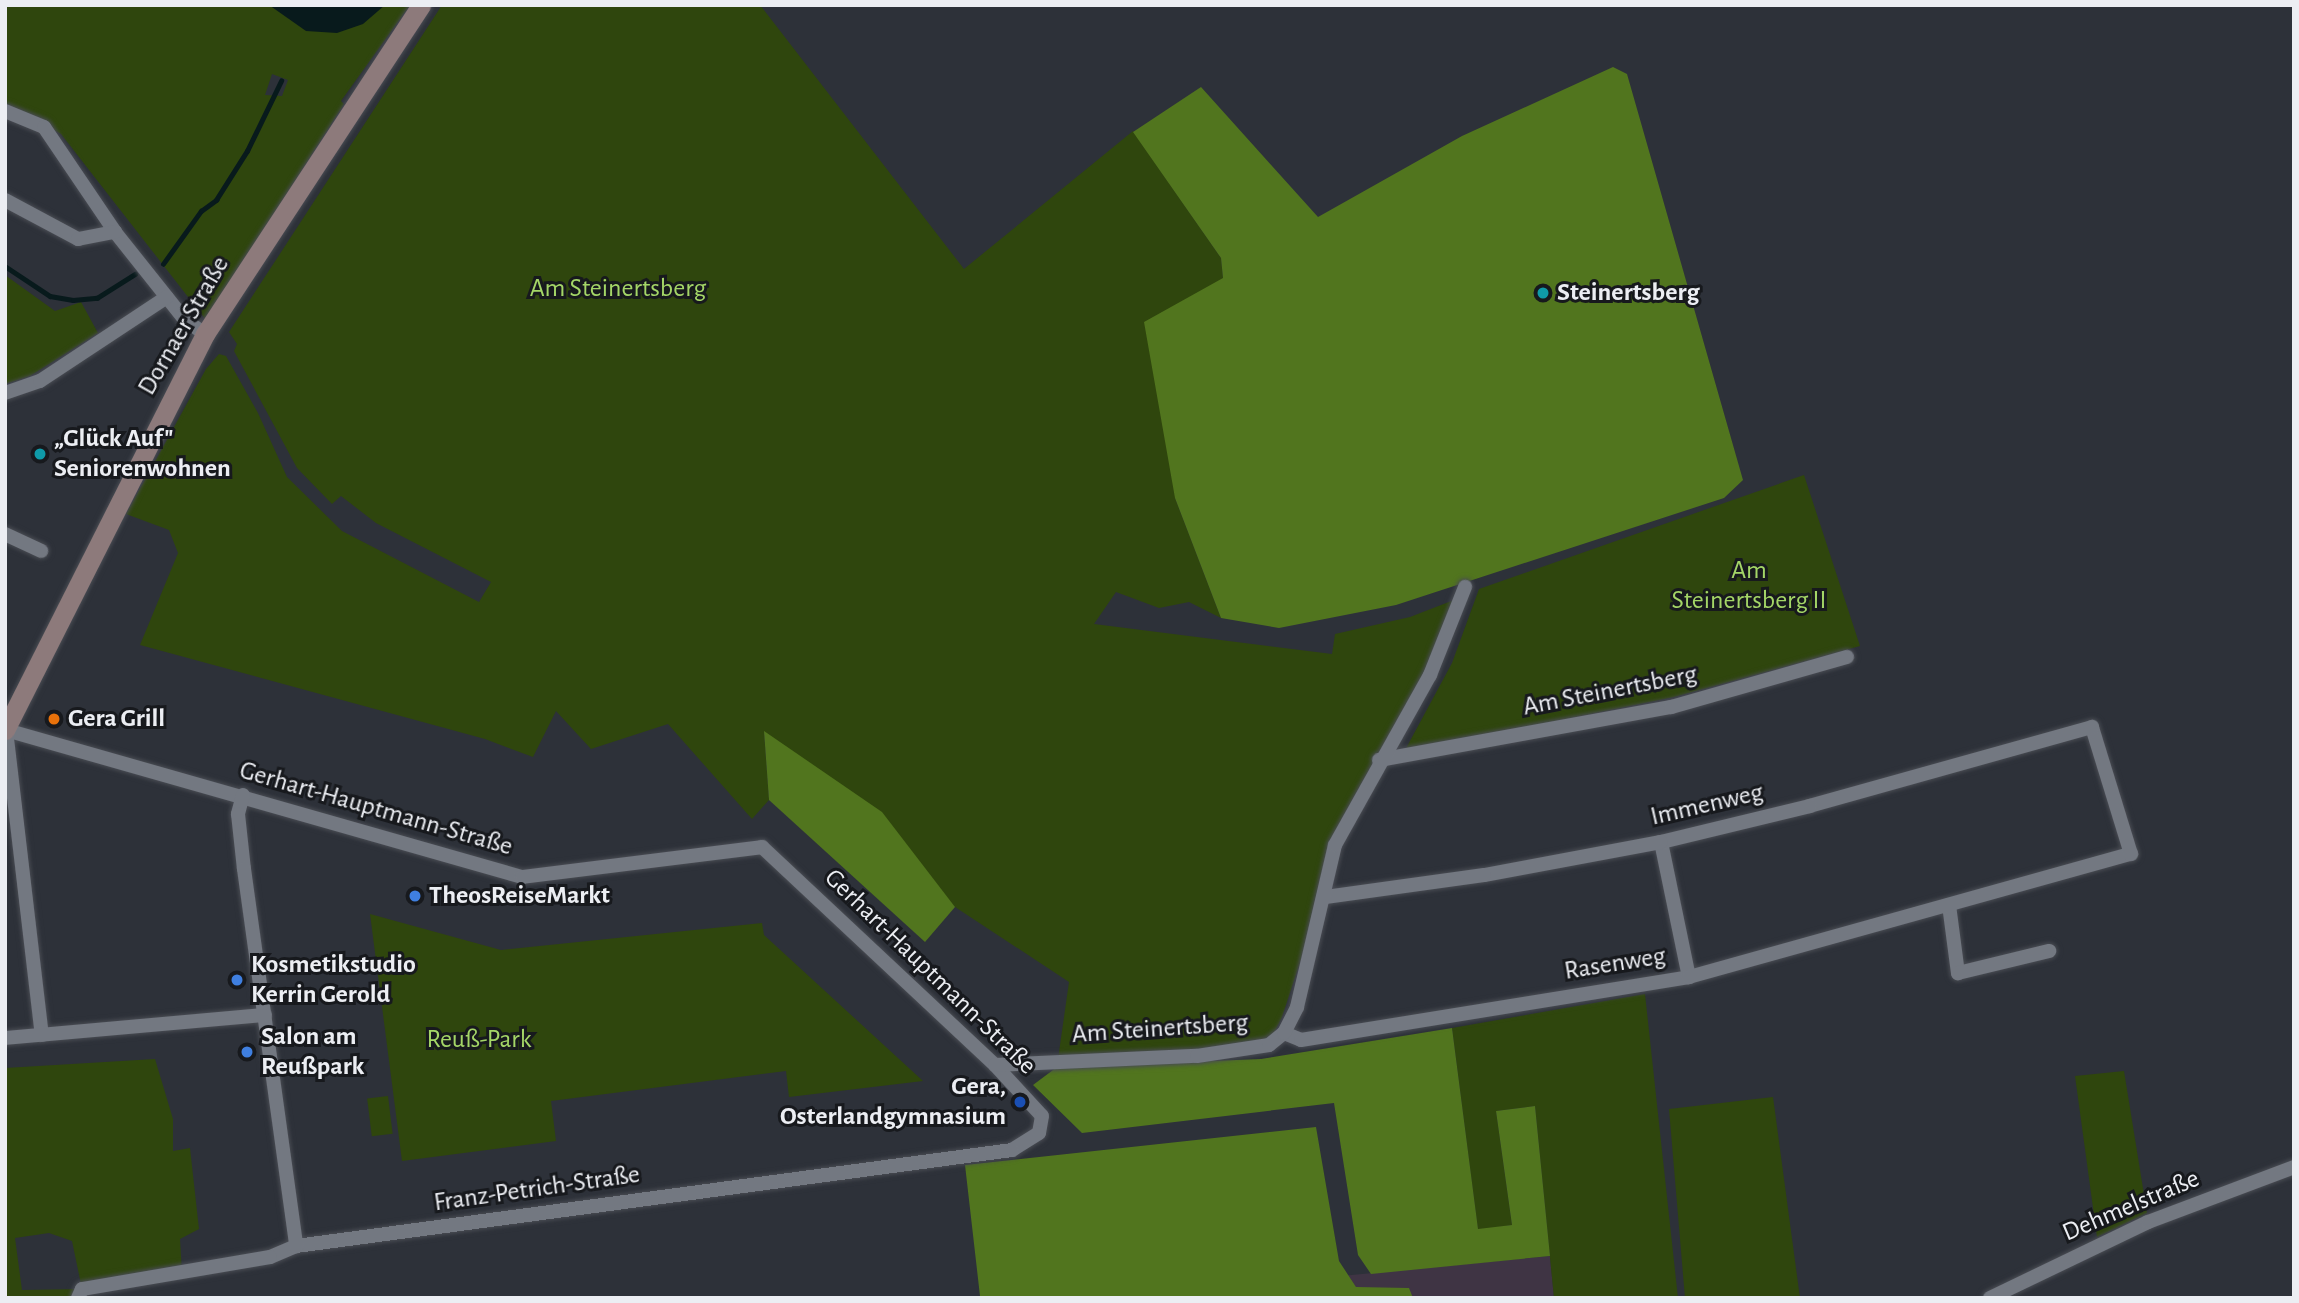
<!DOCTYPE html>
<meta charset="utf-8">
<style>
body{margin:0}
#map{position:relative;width:2299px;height:1303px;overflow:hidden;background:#2d3139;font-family:"Alegreya Sans",sans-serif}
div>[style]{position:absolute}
.education>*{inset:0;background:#3f3444}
.green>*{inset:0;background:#2f460d;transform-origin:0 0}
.forest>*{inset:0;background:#51751e}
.water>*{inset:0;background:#081a1c}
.stream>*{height:4.5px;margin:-2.25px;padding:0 2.25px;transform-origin:2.25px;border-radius:2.25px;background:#081a1c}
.roads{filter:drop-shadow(0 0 2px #494c53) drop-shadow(0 0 2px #494c53)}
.street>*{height:14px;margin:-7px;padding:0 7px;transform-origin:7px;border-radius:7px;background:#737881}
.secondary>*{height:19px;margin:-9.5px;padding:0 9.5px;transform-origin:9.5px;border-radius:9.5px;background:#8d7a7b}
.dots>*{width:19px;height:19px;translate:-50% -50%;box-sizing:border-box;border:4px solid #17191d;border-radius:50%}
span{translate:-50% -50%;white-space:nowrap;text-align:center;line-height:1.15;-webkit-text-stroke:6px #17191d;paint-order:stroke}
.park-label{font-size:26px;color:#a4d667}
.poi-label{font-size:26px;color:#eceef3;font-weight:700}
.left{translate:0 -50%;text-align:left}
.right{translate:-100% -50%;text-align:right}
.street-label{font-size:26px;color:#eceef3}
.frame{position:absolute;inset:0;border:7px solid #eceef3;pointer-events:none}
</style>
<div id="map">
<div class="education">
<div style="clip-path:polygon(1550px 1256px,1554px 1298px,1290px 1298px,1289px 1281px)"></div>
</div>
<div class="green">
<div style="clip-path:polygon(evenodd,5px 5px,410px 5px,341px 101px,344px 104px,206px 320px,61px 134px,5px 103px,5px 5px,272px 74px,288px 80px,282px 96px,265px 95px,272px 74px)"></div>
<div style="clip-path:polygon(442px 5px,760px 5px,964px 269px,1133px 131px,1221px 258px,1223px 278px,1175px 498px,1221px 618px,1189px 602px,1159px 608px,1116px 592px,1094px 624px,1332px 654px,1335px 634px,1410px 617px,1454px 600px,1427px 668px,1352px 800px,1325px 861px,1312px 926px,1282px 1017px,1273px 1035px,1260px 1045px,1058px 1059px,1069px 982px,949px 903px,930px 875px,764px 732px,769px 800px,752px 819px,668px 724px,591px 749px,556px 711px,533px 757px,485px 739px,140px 645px,178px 553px,169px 530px,126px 514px,206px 369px,219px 354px,226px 356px,258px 413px,287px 477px,342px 531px,479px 602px,491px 582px,376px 523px,341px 496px,332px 504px,297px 468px,234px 351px,237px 344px,229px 332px)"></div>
<div style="clip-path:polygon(5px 275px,55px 311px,81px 302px,98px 333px,30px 376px,5px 384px)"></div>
<div style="clip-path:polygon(1804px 475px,1860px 646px,1674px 697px,1404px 752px,1452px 663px,1479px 589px)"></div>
<div style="clip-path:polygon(370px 914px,501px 950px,762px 923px,764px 935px,923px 1081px,789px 1097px,786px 1071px,551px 1101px,556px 1141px,402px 1161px)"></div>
<div style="clip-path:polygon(1645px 994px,1678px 1298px,1554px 1298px,1535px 1106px,1496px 1111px,1512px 1225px,1478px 1230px,1452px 1028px)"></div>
<div style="clip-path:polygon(evenodd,155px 1059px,173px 1119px,173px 1151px,190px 1148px,199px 1229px,180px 1239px,182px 1273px,83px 1289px,78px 1298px,5px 1298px,5px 1068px,155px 1059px,49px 1233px,72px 1241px,82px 1289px,22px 1290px,15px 1238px,49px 1233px)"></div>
<div style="clip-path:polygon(2124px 1071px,2147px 1213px,2097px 1237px,2075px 1076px)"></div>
<div style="left:388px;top:1096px;width:38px;height:21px;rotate:83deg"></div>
<div style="clip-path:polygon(1773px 1097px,1800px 1298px,1685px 1298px,1669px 1109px)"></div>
</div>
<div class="forest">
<div style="clip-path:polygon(1613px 67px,1627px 74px,1743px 480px,1724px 498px,1396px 605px,1279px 628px,1221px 618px,1175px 498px,1144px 322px,1223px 278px,1221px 258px,1133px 132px,1201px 87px,1318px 217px,1462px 136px)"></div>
<div style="clip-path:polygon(764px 731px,882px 812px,955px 907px,925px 942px,769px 800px)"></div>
<div style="clip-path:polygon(1452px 1028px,1478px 1229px,1512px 1225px,1496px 1111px,1535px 1106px,1550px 1256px,1371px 1274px,1358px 1255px,1334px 1103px,1082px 1133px,1033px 1085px,1057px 1067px,1261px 1059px)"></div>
<div style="clip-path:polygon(1316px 1127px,1339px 1261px,1356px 1287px,1409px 1288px,1413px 1298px,972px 1298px,980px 1296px,965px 1165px)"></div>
</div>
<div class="water">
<div style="clip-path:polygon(269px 5px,385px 5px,363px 24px,337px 33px,306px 31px)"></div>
</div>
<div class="stream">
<div style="left:163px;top:264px;width:65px;rotate:-54.4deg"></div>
<div style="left:201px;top:211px;width:19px;rotate:-36deg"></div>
<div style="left:216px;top:200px;width:58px;rotate:-57.7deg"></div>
<div style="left:247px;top:151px;width:78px;rotate:-64.1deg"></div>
<div style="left:5px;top:266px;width:54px;rotate:33.7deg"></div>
<div style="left:50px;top:296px;width:23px;rotate:10deg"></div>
<div style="left:73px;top:300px;width:24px;rotate:-5deg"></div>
<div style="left:97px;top:298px;width:45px;rotate:-32.3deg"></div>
</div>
<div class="roads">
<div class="street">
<div style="left:5px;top:111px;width:42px;rotate:22.3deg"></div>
<div style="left:44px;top:127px;width:127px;rotate:55.9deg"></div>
<div style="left:115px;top:232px;width:112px;rotate:51.5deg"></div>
<div style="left:185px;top:320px;width:24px;rotate:35deg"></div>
<div style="left:5px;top:200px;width:83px;rotate:28.1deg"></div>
<div style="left:78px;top:239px;width:38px;rotate:-11deg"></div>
<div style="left:5px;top:393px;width:37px;rotate:-19deg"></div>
<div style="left:40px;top:381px;width:152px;rotate:-33.5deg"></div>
<div style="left:5px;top:534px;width:40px;rotate:25deg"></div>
<div style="left:6px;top:730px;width:537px;rotate:15.9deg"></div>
<div style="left:522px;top:877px;width:242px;rotate:-7.1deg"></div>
<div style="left:762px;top:847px;width:319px;rotate:43.1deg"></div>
<div style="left:995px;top:1065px;width:69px;rotate:47.3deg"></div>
<div style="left:1042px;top:1116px;width:17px;rotate:100deg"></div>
<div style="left:1039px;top:1133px;width:32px;rotate:148deg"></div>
<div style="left:1012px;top:1150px;width:722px;rotate:172.36deg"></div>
<div style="left:296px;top:1246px;width:28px;rotate:157deg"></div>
<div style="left:270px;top:1257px;width:191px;rotate:170.3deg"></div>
<div style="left:82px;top:1289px;width:10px;rotate:114deg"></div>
<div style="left:6px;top:730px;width:307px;rotate:83.3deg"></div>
<div style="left:1379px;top:760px;width:297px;rotate:-10.3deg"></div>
<div style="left:1671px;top:707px;width:183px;rotate:-15.9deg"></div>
<div style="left:243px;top:795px;width:20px;rotate:105deg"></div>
<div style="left:238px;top:814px;width:55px;rotate:83.8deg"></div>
<div style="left:244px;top:869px;width:381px;rotate:82.1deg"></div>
<div style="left:1661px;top:842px;width:138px;rotate:78.3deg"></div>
<div style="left:1949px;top:905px;width:69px;rotate:82.5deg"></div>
<div style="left:1958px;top:973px;width:94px;rotate:-13.6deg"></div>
<div style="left:1284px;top:1033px;width:18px;rotate:22deg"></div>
<div style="left:1301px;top:1040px;width:393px;rotate:-9.2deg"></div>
<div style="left:1689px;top:977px;width:459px;rotate:-15.6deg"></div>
<div style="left:2131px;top:854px;width:133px;rotate:-107.1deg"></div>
<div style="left:2092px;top:727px;width:293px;rotate:164.4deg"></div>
<div style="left:1810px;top:806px;width:153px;rotate:166.4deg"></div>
<div style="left:1661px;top:842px;width:180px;rotate:169.4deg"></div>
<div style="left:1484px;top:875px;width:160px;rotate:172.1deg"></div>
<div style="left:5px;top:1038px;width:261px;rotate:-5.1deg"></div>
<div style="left:995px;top:1065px;width:202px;rotate:-2.6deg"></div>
<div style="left:1197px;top:1056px;width:73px;rotate:-8.7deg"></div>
<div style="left:1269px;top:1045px;width:19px;rotate:-39deg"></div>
<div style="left:1284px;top:1033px;width:29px;rotate:-63deg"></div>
<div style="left:1297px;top:1007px;width:166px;rotate:-76.8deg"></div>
<div style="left:1335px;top:845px;width:195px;rotate:-60.8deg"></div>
<div style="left:1430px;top:675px;width:95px;rotate:-68.3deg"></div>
<div style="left:1990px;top:1298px;width:175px;rotate:-25.7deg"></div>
<div style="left:2148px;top:1222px;width:156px;rotate:-20.6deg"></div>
</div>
<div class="secondary">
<div style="left:5px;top:730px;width:444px;rotate:-63.2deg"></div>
<div style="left:205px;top:334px;width:394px;rotate:-56.7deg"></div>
</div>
</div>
<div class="dots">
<div style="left:1543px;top:293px;background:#0f9aa8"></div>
<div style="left:40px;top:454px;background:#0f9aa8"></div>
<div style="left:54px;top:719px;background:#e8710a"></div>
<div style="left:415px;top:896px;background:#3f7fe0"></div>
<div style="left:237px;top:980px;background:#3f7fe0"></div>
<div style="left:247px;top:1052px;background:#3f7fe0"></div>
<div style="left:1020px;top:1102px;background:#1a4fb4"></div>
</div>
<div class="park-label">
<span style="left:618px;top:289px">Am Steinertsberg</span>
<span style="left:1749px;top:586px">Am<br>Steinertsberg II</span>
<span style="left:479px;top:1040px">Reuß-Park</span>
</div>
<div class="poi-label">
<span class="left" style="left:1557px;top:293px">Steinertsberg</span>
<span class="left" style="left:54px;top:454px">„Glück Auf"<br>Seniorenwohnen</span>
<span class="left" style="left:68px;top:719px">Gera Grill</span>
<span class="left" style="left:429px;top:896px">TheosReiseMarkt</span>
<span class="left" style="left:251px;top:980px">Kosmetikstudio<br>Kerrin Gerold</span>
<span class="left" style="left:261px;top:1052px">Salon am<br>Reußpark</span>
<span class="right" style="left:1006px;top:1102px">Gera,<br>Osterlandgymnasium</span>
</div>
<div class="street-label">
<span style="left:184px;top:326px;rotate:-60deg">Dornaer Straße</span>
<span style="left:1610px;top:691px;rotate:-11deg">Am Steinertsberg</span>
<span style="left:1707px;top:805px;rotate:-13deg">Immenweg</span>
<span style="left:376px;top:809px;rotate:16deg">Gerhart-Hauptmann-Straße</span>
<span style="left:1615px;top:964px;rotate:-9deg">Rasenweg</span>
<span style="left:930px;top:972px;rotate:44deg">Gerhart-Hauptmann-Straße</span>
<span style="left:1160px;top:1029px;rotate:-4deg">Am Steinertsberg</span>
<span style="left:537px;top:1189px;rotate:-8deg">Franz-Petrich-Straße</span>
<span style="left:2131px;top:1206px;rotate:-23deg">Dehmelstraße</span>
</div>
<div class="frame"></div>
</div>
